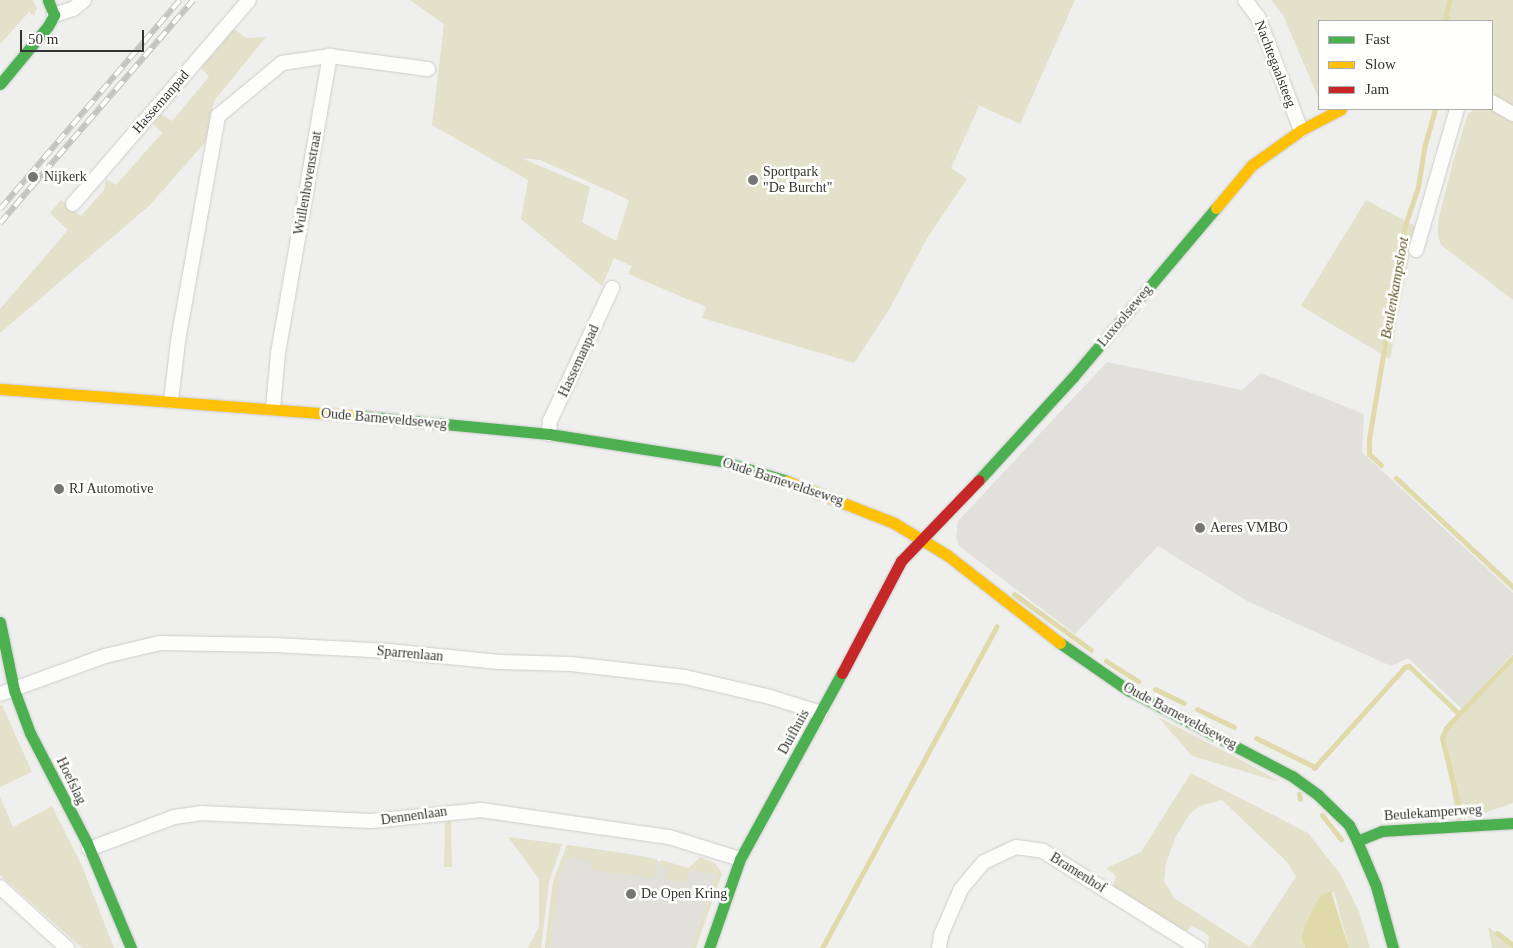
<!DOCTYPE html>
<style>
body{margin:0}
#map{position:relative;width:1513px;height:948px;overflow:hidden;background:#efefee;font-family:"Times New Roman",serif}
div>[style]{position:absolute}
.built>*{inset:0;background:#e1e0da}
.green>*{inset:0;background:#e3e1c9}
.water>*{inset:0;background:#e0daaa}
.stream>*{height:5px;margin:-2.5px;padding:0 2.5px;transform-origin:2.5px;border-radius:2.5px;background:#e0daaa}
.roads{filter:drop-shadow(0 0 1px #cdcccb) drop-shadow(0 0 1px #cdcccb)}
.street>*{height:14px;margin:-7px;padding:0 7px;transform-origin:7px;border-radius:7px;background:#fdfdfc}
.fast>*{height:11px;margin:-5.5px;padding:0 5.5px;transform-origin:5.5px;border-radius:5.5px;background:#4caf50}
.slow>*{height:11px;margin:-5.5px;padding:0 5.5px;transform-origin:5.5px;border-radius:5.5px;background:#ffc107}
.jam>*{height:11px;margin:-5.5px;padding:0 5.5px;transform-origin:5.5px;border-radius:5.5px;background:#c62828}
.rail>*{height:5.5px;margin-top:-2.75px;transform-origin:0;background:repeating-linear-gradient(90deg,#fffffe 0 11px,#c3c3c2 0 22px);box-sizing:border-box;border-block:1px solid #c3c3c2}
.dots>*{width:14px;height:14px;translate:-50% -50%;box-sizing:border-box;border:2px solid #fffffe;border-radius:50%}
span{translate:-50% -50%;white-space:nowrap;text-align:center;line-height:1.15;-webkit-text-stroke:5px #fffffe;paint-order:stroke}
.street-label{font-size:14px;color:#333332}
.poi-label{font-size:14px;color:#333332}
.left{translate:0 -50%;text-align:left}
.water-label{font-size:15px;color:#5b5522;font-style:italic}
.legend{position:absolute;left:1318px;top:20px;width:175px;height:90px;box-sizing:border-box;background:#fffffe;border:1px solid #adadac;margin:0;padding:6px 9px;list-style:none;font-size:15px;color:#333332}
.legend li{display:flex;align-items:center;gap:10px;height:25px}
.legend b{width:25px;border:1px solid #adadac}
.scale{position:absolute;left:20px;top:30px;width:124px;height:22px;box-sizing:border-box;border:2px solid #333332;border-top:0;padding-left:6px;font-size:15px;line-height:18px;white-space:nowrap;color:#333332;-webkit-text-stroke:4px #fffffe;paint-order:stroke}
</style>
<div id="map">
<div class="built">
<div style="clip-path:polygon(1107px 362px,1242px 390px,1261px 373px,1364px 414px,1362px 452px,1513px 593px,1513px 653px,1462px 709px,1408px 658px,1391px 666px,1249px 602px,1158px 546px,1075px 634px,959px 546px,956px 536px,958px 521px)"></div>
<div style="clip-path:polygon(567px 845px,637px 855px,689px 870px,716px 874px,691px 948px,545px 948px,553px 882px)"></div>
</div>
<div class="green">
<div style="clip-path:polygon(0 0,33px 0,37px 8px,34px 16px,29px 12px,0 44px)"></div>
<div style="clip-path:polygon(evenodd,410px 0,1075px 0,1020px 124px,960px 97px,979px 106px,951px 168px,967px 179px,926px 240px,890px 308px,854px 363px,702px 318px,706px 307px,628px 274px,632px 266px,614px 258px,602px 286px,521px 219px,528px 180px,432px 125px,444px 24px,410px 0,521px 158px,540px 160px,629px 200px,616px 241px,582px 222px,590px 187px,521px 158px)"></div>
<div style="clip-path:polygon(1260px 0,1513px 0,1513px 108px,1492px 96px,1492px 21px,1319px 21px,1319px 99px,1283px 15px,1271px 0)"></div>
<div style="clip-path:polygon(234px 29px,246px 38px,266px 37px,214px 101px,207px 140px,150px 205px,0 333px,0 309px,68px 230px,50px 213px,61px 200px,81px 216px,104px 190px,106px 179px,116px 185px,162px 133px,153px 124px,161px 114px,172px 121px,209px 77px,201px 68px)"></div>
<div style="clip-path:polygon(1475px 109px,1490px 109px,1513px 121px,1513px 300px,1441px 245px,1438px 236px,1438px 221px,1453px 162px,1468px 114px)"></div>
<div style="clip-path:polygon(1366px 200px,1415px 226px,1390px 359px,1301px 306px)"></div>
<div style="clip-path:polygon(1513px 659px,1513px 803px,1457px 822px,1442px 733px)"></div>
<div style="clip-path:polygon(2px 705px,32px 772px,0 787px,0 706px)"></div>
<div style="clip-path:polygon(1158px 717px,1247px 763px,1280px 782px,1192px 756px)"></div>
<div style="clip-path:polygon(evenodd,1191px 773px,1308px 833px,1341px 875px,1359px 912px,1370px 948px,1349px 948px,1334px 892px,1320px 896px,1302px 939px,1305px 948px,1208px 948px,1209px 936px,1202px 931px,1192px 926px,1186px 932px,1116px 890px,1113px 885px,1116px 876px,1106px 868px,1141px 852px,1191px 773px,1222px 800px,1287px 862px,1296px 877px,1250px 947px,1174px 898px,1164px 881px,1166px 863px,1176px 836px,1190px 813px,1202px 805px,1222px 800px)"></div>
<div style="clip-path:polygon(0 797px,13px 827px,52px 806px,82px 866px,114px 948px,82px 948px,0 875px)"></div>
<div style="clip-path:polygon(451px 821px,452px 867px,444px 867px,445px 822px)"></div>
<div style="clip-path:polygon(508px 837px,562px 844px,549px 882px,541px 948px,528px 948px,539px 927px,539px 879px)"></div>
<div style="clip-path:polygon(567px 845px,657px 859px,654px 878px,591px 870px,592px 861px,567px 858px,559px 879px,550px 948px,545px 948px,553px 882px)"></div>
<div style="clip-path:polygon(700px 857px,716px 864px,722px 874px,696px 948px,691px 948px,716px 874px,689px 870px,687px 882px,666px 880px,668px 868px,661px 866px,661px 860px,689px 868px)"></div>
<div style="clip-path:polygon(1488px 927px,1513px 944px,1513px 948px,1492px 948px)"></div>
</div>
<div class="water">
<div style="clip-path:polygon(1331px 891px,1349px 948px,1305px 948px,1302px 939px,1305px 925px,1320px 896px)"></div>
</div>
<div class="stream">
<div style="left:1445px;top:21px;width:21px;rotate:-79deg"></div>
<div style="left:1381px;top:465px;width:16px;rotate:-137deg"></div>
<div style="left:1369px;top:454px;width:15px;rotate:-90deg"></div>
<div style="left:1369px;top:439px;width:217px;rotate:-80.5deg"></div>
<div style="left:1405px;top:225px;width:40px;rotate:-71.1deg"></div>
<div style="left:1418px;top:187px;width:39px;rotate:-81deg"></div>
<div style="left:1424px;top:148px;width:41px;rotate:-74.2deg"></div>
<div style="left:1396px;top:478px;width:160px;rotate:43deg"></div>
<div style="left:1014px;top:594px;width:95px;rotate:36deg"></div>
<div style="left:1106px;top:661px;width:38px;rotate:32deg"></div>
<div style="left:1155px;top:689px;width:32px;rotate:26deg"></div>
<div style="left:1197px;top:709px;width:41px;rotate:25.9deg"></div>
<div style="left:1256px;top:738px;width:66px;rotate:26.2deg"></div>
<div style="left:1314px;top:768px;width:136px;rotate:-48deg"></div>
<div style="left:1405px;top:667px;width:4px;rotate:-14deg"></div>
<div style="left:1409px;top:666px;width:69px;rotate:43.8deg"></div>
<div style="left:1299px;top:794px;width:5px;rotate:79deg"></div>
<div style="left:1460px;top:811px;width:75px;rotate:-103.9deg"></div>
<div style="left:1442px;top:738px;width:11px;rotate:-68deg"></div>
<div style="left:1446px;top:728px;width:98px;rotate:-46.7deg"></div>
<div style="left:1322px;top:815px;width:31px;rotate:52deg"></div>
<div style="left:1497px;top:933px;width:20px;rotate:37deg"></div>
<div style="left:822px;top:948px;width:366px;rotate:-61.5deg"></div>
</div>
<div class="roads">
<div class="street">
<div style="left:1245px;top:0;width:21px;rotate:53deg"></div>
<div style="left:1258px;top:17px;width:121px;rotate:69.2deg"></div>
<div style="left:54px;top:15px;width:20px;rotate:-18deg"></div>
<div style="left:73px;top:9px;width:14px;rotate:-39deg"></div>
<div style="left:1492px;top:102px;width:24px;rotate:30deg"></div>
<div style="left:73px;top:204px;width:269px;rotate:-49.2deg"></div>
<div style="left:1416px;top:250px;width:147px;rotate:-73.8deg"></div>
<div style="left:171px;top:401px;width:60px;rotate:-83.3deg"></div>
<div style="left:178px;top:341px;width:229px;rotate:-79.9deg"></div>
<div style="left:218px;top:116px;width:83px;rotate:-39.6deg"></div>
<div style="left:282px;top:63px;width:49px;rotate:-8.3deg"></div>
<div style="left:273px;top:408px;width:55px;rotate:-84.8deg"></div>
<div style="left:278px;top:353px;width:302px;rotate:-80.1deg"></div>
<div style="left:330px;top:56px;width:99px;rotate:7.6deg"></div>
<div style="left:549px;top:434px;width:13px;rotate:-86deg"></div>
<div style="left:550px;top:421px;width:147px;rotate:-65deg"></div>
<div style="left:0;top:694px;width:112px;rotate:-19.9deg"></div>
<div style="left:105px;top:656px;width:57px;rotate:-13.3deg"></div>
<div style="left:160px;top:643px;width:115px;rotate:1deg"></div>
<div style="left:275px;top:645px;width:114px;rotate:3deg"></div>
<div style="left:389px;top:651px;width:111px;rotate:5.7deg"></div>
<div style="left:499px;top:662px;width:72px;rotate:1.6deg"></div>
<div style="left:571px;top:664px;width:115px;rotate:6.5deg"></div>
<div style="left:685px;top:677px;width:87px;rotate:13.2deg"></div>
<div style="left:770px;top:697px;width:53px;rotate:17.4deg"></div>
<div style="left:89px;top:849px;width:91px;rotate:-20.6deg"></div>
<div style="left:174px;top:817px;width:27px;rotate:-8deg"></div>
<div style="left:201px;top:813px;width:170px;rotate:2.7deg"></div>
<div style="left:371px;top:821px;width:111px;rotate:-5.7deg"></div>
<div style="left:481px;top:810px;width:190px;rotate:8.2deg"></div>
<div style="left:669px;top:837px;width:74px;rotate:17.2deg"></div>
<div style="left:0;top:887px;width:91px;rotate:42.3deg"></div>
<div style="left:939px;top:948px;width:13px;rotate:-81deg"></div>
<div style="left:941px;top:935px;width:50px;rotate:-66.5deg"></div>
<div style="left:961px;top:889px;width:35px;rotate:-50deg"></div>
<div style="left:984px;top:862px;width:35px;rotate:-25deg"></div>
<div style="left:1016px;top:847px;width:27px;rotate:8deg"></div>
<div style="left:1043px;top:851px;width:183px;rotate:32deg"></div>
</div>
<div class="fast">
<div style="left:0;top:84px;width:75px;rotate:-50.4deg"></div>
<div style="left:48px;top:26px;width:13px;rotate:-61deg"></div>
<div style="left:54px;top:15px;width:16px;rotate:-112deg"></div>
<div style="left:362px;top:416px;width:188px;rotate:5.5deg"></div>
<div style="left:549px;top:434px;width:175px;rotate:8.9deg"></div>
<div style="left:722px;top:461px;width:68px;rotate:17.1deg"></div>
<div style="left:979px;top:480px;width:139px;rotate:-47.6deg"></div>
<div style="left:1073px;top:377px;width:221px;rotate:-49.8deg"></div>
<div style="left:0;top:622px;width:69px;rotate:78.4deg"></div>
<div style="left:14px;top:690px;width:46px;rotate:69.6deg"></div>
<div style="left:30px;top:733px;width:124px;rotate:62.6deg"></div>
<div style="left:87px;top:843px;width:114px;rotate:67.3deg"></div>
<div style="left:1060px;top:643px;width:83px;rotate:34.7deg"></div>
<div style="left:1128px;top:690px;width:185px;rotate:27.7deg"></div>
<div style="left:1292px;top:776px;width:32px;rotate:36deg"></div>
<div style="left:1318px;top:795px;width:43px;rotate:44.1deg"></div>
<div style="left:1349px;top:825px;width:18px;rotate:63deg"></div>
<div style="left:1357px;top:841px;width:49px;rotate:67.1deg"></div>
<div style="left:1376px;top:886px;width:64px;rotate:74.7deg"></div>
<div style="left:1357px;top:841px;width:27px;rotate:-22deg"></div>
<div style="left:1382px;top:831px;width:131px;rotate:-3.5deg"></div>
<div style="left:709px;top:948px;width:94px;rotate:-70.8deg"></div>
<div style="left:740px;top:859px;width:212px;rotate:-61.3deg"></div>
</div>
<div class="slow">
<div style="left:1216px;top:208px;width:56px;rotate:-50.1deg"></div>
<div style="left:1252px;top:165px;width:60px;rotate:-35.5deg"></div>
<div style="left:1301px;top:130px;width:45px;rotate:-27.7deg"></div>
<div style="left:0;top:389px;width:363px;rotate:4.3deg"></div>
<div style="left:787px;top:481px;width:115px;rotate:21.4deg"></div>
<div style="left:894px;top:523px;width:62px;rotate:31.1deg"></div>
<div style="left:947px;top:555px;width:143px;rotate:37.9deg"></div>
</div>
<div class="jam">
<div style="left:842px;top:673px;width:127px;rotate:-62.2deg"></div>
<div style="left:901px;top:561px;width:112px;rotate:-46.1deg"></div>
</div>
</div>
<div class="rail">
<div style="left:0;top:209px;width:276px;rotate:-49.3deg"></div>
<div style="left:0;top:223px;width:295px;rotate:-49.1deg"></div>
</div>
<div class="dots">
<div style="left:33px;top:177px;background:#757574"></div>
<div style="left:753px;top:180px;background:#757574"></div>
<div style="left:59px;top:489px;background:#757574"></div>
<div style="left:1200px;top:528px;background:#757574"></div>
<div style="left:631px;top:894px;background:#757574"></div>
</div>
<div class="street-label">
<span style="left:1275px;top:64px;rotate:69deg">Nachtegaalsteeg</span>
<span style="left:161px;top:102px;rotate:-49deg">Hassemanpad</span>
<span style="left:308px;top:183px;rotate:-80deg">Wullenhovenstraat</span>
<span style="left:1125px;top:316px;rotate:-50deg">Luxoolseweg</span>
<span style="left:579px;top:361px;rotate:-65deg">Hassemanpad</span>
<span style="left:384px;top:419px;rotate:5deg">Oude Barneveldseweg</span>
<span style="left:783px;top:482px;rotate:18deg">Oude Barneveldseweg</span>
<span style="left:410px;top:654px;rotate:5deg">Sparrenlaan</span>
<span style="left:1180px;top:716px;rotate:28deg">Oude Barneveldseweg</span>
<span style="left:794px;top:732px;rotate:-61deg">Duifhuis</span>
<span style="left:71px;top:781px;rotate:64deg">Hoefslag</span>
<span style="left:1433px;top:813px;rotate:-4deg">Beulekamperweg</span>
<span style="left:414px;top:816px;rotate:-8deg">Dennenlaan</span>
<span style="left:1078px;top:873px;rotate:32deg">Bramenhof</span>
</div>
<div class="poi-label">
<span class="left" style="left:763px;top:180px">Sportpark<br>"De Burcht"</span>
<span class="left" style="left:44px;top:177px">Nijkerk</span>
<span class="left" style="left:69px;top:489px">RJ Automotive</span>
<span class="left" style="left:1210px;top:528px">Aeres VMBO</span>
<span class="left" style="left:641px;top:894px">De Open Kring</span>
</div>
<div class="water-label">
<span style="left:1395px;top:288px;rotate:-80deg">Beulenkampsloot</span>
</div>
<ul class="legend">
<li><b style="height:6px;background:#4caf50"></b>Fast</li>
<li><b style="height:6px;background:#ffc107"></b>Slow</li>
<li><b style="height:6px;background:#c62828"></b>Jam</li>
</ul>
<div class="scale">50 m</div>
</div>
